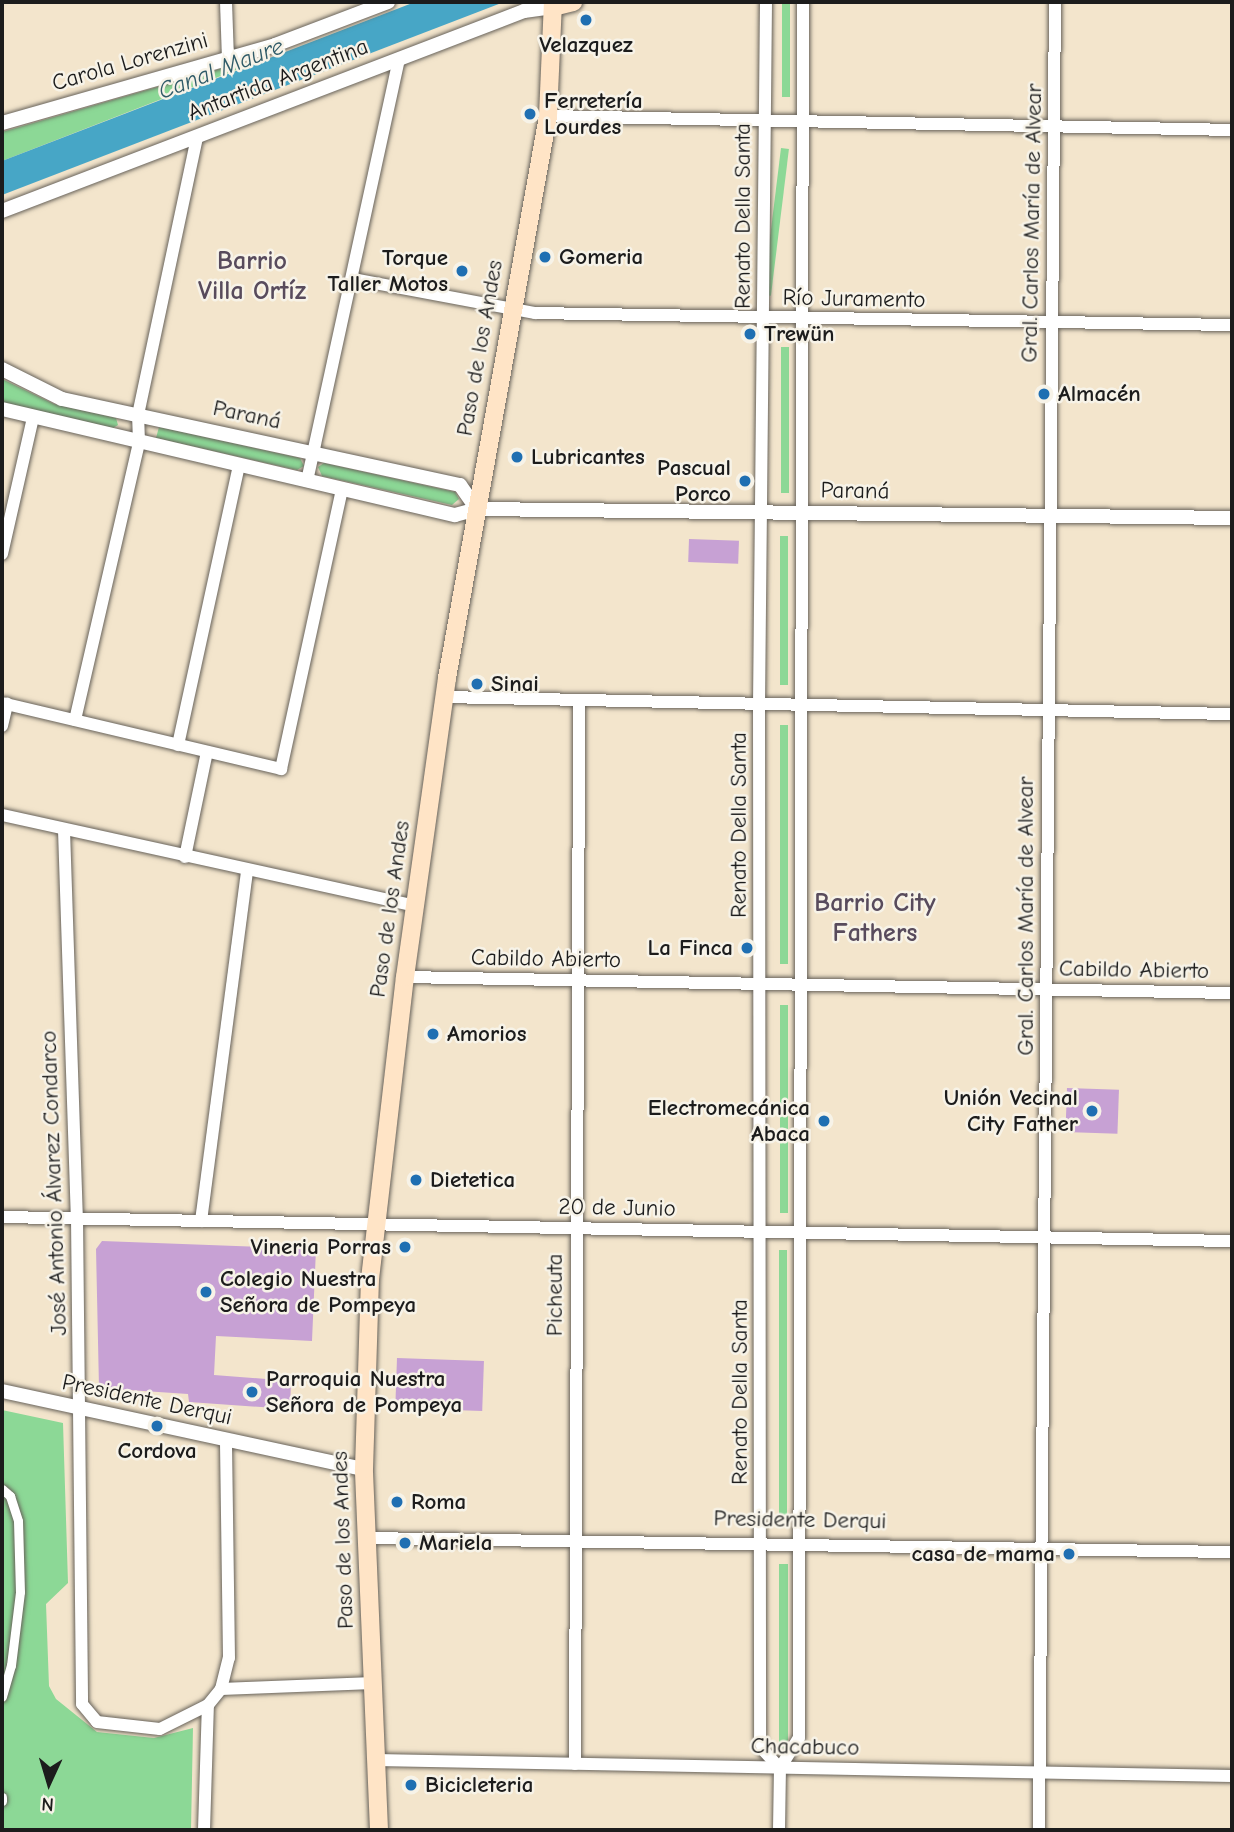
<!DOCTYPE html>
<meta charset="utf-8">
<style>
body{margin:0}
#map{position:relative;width:1234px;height:1832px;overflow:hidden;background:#f3e5cc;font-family:"Comic Neue",sans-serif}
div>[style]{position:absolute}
.green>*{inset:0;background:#8cd896;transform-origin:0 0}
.water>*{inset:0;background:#47a6c6}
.building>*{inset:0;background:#c7a1d4;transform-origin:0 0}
.roads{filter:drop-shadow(0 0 2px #67625a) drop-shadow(0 0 2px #67625a)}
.pedestrian>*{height:9px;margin:-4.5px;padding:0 4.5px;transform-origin:4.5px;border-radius:4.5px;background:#fff}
.minor>*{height:12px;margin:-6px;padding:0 6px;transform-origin:6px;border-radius:6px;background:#fff}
.tertiary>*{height:14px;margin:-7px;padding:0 7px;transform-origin:7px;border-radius:7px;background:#fff}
.secondary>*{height:18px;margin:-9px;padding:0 9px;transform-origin:9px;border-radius:9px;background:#ffe4c6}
.dots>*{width:19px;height:19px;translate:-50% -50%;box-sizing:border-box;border:4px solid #f7f3e8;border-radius:50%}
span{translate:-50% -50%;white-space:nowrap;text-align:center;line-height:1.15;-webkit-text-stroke:5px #f7f3e8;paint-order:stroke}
.poi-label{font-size:23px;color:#1c1c1c;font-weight:700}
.left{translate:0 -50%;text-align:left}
.right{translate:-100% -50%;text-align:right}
.street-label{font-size:23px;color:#1c1c1c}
.water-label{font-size:24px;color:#2f5a68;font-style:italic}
.quarter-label{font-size:26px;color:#584b5c;font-weight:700}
.frame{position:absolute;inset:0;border:4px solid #1c1c1c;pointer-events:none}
.north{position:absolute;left:14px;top:1748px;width:70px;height:70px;-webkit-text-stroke:5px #f7f3e8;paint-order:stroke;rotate:184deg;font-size:19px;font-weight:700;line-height:28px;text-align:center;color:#1c1c1c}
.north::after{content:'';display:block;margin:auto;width:24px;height:32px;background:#1c1c1c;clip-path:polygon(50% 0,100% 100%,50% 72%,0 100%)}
</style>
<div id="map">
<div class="green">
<div style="left:782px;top:2px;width:8px;height:95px"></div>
<div style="clip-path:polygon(230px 66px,244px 67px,2px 161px,2px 132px)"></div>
<div style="left:781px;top:148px;width:8px;height:148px;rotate:7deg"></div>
<div style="left:781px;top:347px;width:8px;height:146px"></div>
<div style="clip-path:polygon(2px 379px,54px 404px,116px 418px,118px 425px,113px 428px,2px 403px)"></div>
<div style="clip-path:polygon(159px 427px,300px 458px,304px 466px,297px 470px,156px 438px)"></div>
<div style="clip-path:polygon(324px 463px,455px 492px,459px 499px,452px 505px,322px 476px,318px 467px)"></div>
<div style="left:780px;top:536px;width:8px;height:149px"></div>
<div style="left:780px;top:725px;width:8px;height:239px"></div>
<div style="left:780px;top:1005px;width:8px;height:208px"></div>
<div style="left:779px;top:1250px;width:8px;height:272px"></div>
<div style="clip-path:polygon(2px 1410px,63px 1423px,68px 1583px,46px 1604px,49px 1686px,56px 1699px,97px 1732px,154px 1738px,193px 1728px,191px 1830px,2px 1830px)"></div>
<div style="left:779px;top:1564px;width:9px;height:184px"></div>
</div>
<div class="water">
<div style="clip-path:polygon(415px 2px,504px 2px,2px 195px,2px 161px)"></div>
</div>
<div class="building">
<div style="left:689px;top:539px;width:50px;height:23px;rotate:2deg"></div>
<div style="left:1067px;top:1088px;width:52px;height:44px;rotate:2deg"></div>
<div style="clip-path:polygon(102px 1241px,316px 1249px,312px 1341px,216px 1336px,214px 1375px,291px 1381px,290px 1409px,189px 1402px,188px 1394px,99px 1388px,96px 1249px)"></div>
<div style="left:397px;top:1358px;width:87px;height:50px;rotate:2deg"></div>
</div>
<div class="roads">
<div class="pedestrian">
<div style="left:2px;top:1489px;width:11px;rotate:41deg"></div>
<div style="left:10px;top:1496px;width:26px;rotate:72deg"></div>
<div style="left:18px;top:1521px;width:71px;rotate:88.4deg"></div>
<div style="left:20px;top:1592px;width:74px;rotate:97deg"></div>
<div style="left:11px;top:1665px;width:33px;rotate:106deg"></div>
<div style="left:2px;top:1797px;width:4px;rotate:90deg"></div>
</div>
<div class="minor">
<div style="left:226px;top:2px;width:56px;rotate:88deg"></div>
<div style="left:766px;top:2px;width:702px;rotate:90.57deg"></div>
<div style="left:759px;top:704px;width:1034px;rotate:89.94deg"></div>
<div style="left:760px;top:1738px;width:12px;rotate:76deg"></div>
<div style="left:763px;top:1750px;width:25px;rotate:47deg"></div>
<div style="left:548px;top:116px;width:684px;rotate:1.17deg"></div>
<div style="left:353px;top:279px;width:185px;rotate:10.6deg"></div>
<div style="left:535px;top:313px;width:697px;rotate:0.99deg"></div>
<div style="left:307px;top:481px;width:432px;rotate:-77.7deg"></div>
<div style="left:2px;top:554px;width:140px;rotate:-77.2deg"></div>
<div style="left:444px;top:697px;width:788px;rotate:1.24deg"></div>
<div style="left:2px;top:703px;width:287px;rotate:13.3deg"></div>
<div style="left:281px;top:769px;width:287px;rotate:-77.7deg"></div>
<div style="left:75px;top:720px;width:285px;rotate:-77deg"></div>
<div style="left:139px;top:442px;width:27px;rotate:-92deg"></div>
<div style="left:138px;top:415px;width:283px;rotate:-78deg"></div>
<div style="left:2px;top:726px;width:23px;rotate:-77deg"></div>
<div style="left:178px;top:745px;width:287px;rotate:-77.7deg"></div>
<div style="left:2px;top:815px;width:423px;rotate:12.4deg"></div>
<div style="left:64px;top:830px;width:388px;rotate:88.1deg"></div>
<div style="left:77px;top:1218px;width:486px;rotate:89.4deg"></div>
<div style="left:82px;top:1704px;width:23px;rotate:50deg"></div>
<div style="left:97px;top:1722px;width:63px;rotate:6.3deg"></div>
<div style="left:160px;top:1729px;width:54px;rotate:-26.6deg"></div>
<div style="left:208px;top:1705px;width:21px;rotate:-51deg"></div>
<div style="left:221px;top:1689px;width:32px;rotate:-76deg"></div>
<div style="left:229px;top:1658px;width:218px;rotate:-90.8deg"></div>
<div style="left:185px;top:857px;width:107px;rotate:-78.2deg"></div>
<div style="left:405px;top:977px;width:827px;rotate:1.11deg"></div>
<div style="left:2px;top:1217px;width:1230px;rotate:1.12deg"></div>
<div style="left:201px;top:1221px;width:353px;rotate:-82.5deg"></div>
<div style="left:366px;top:1538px;width:866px;rotate:0.93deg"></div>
<div style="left:221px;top:1689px;width:152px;rotate:-2.3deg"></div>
<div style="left:376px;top:1760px;width:856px;rotate:1.07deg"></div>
<div style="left:575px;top:1764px;width:1064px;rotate:-89.78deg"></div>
<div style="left:204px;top:1830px;width:125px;rotate:-88.2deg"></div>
<div style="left:779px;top:1830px;width:62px;rotate:-89.1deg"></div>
<div style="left:780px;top:1768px;width:36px;rotate:-58deg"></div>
<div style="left:799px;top:1738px;width:1736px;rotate:-89.87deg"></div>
<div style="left:1039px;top:1830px;width:1828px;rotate:-89.5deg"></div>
</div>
<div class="tertiary">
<div style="left:2px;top:123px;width:284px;rotate:-15.9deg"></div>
<div style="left:275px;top:45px;width:121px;rotate:-20.8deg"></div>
<div style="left:2px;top:211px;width:559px;rotate:-20.96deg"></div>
<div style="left:524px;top:11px;width:29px;rotate:-8deg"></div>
<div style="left:2px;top:369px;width:67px;rotate:26.6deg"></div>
<div style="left:62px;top:399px;width:407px;rotate:12.2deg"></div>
<div style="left:460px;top:485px;width:29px;rotate:55deg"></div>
<div style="left:2px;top:409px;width:465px;rotate:13.2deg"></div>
<div style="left:455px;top:515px;width:23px;rotate:-15deg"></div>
<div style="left:477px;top:509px;width:755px;rotate:0.68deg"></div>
<div style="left:2px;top:1391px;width:370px;rotate:12.2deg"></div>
</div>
<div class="secondary">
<div style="left:553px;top:7px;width:21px;rotate:-14deg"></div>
<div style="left:379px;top:1830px;width:361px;rotate:-92.4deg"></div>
<div style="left:364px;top:1469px;width:190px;rotate:-88.2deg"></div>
<div style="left:370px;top:1279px;width:304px;rotate:-83.4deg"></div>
<div style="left:405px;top:977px;width:302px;rotate:-82deg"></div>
<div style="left:447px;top:678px;width:571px;rotate:-79.81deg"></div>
<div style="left:548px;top:116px;width:114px;rotate:-87.5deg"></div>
</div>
</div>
<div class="dots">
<div style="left:586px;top:20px;background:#1f6fb2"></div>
<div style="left:530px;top:114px;background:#1f6fb2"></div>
<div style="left:545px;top:257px;background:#1f6fb2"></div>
<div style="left:462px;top:271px;background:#1f6fb2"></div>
<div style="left:750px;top:334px;background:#1f6fb2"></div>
<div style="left:1044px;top:394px;background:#1f6fb2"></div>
<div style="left:517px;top:457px;background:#1f6fb2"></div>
<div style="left:745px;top:481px;background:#1f6fb2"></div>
<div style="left:477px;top:684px;background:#1f6fb2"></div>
<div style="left:747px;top:948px;background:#1f6fb2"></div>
<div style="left:433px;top:1034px;background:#1f6fb2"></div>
<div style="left:1092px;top:1111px;background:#1f6fb2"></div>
<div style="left:824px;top:1121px;background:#1f6fb2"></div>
<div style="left:416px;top:1180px;background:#1f6fb2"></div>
<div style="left:405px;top:1247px;background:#1f6fb2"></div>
<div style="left:206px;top:1292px;background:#1f6fb2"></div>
<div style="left:252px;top:1392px;background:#1f6fb2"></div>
<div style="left:157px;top:1426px;background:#1f6fb2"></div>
<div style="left:397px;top:1502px;background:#1f6fb2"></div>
<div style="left:405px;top:1543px;background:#1f6fb2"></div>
<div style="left:1069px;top:1554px;background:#1f6fb2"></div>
<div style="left:411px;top:1785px;background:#1f6fb2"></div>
</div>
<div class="poi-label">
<span style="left:586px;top:45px">Velazquez</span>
<span class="left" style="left:544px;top:114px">Ferretería<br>Lourdes</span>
<span class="left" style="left:559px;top:257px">Gomeria</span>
<span class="right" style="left:448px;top:271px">Torque<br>Taller Motos</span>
<span class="left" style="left:764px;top:334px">Trewün</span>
<span class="left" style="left:1058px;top:394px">Almacén</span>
<span class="left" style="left:531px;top:457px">Lubricantes</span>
<span class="right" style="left:731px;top:481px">Pascual<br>Porco</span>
<span class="left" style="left:491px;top:684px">Sinai</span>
<span class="right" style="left:733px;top:948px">La Finca</span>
<span class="left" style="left:447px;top:1034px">Amorios</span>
<span class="right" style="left:1078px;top:1111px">Unión Vecinal<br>City Father</span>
<span class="right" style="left:810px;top:1121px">Electromecánica<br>Abaca</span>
<span class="left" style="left:430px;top:1180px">Dietetica</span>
<span class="right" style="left:391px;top:1247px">Vineria Porras</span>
<span class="left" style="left:220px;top:1292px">Colegio Nuestra<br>Señora de Pompeya</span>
<span class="left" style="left:266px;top:1392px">Parroquia Nuestra<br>Señora de Pompeya</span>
<span style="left:157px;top:1451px">Cordova</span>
<span class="left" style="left:411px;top:1502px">Roma</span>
<span class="left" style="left:419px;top:1543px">Mariela</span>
<span class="right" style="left:1055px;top:1554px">casa de mama</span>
<span class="left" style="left:425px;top:1785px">Bicicleteria</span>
</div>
<div class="street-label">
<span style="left:130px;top:62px;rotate:-16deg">Carola Lorenzini</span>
<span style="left:278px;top:80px;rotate:-21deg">Antartida Argentina</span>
<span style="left:743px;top:216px;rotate:-90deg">Renato Della Santa</span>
<span style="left:1032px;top:223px;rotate:-89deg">Gral. Carlos María de Alvear</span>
<span style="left:854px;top:299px;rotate:1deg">Río Juramento</span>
<span style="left:480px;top:348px;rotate:-80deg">Paso de los Andes</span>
<span style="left:247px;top:415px;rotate:12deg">Paraná</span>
<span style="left:855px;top:491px;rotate:1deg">Paraná</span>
<span style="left:739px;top:825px;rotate:-90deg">Renato Della Santa</span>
<span style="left:390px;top:909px;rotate:-82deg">Paso de los Andes</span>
<span style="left:1026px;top:916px;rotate:-90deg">Gral. Carlos María de Alvear</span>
<span style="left:546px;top:959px;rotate:1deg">Cabildo Abierto</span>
<span style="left:1134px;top:970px;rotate:1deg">Cabildo Abierto</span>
<span style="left:54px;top:1183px;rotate:-92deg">José Antonio Álvarez Condarco</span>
<span style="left:617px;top:1208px;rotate:1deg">20 de Junio</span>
<span style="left:555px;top:1295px;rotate:-90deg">Picheuta</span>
<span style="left:740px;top:1392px;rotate:-90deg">Renato Della Santa</span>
<span style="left:147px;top:1400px;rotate:12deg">Presidente Derqui</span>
<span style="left:800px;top:1520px;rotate:1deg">Presidente Derqui</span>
<span style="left:343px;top:1540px;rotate:-92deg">Paso de los Andes</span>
<span style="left:805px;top:1747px;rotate:1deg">Chacabuco</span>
</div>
<div class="water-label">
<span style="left:221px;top:69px;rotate:-21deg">Canal Maure</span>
</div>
<div class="quarter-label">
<span style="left:252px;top:277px">Barrio<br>Villa Ortíz</span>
<span style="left:875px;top:919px">Barrio City<br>Fathers</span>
</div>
<div class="frame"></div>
<div class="north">N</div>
</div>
